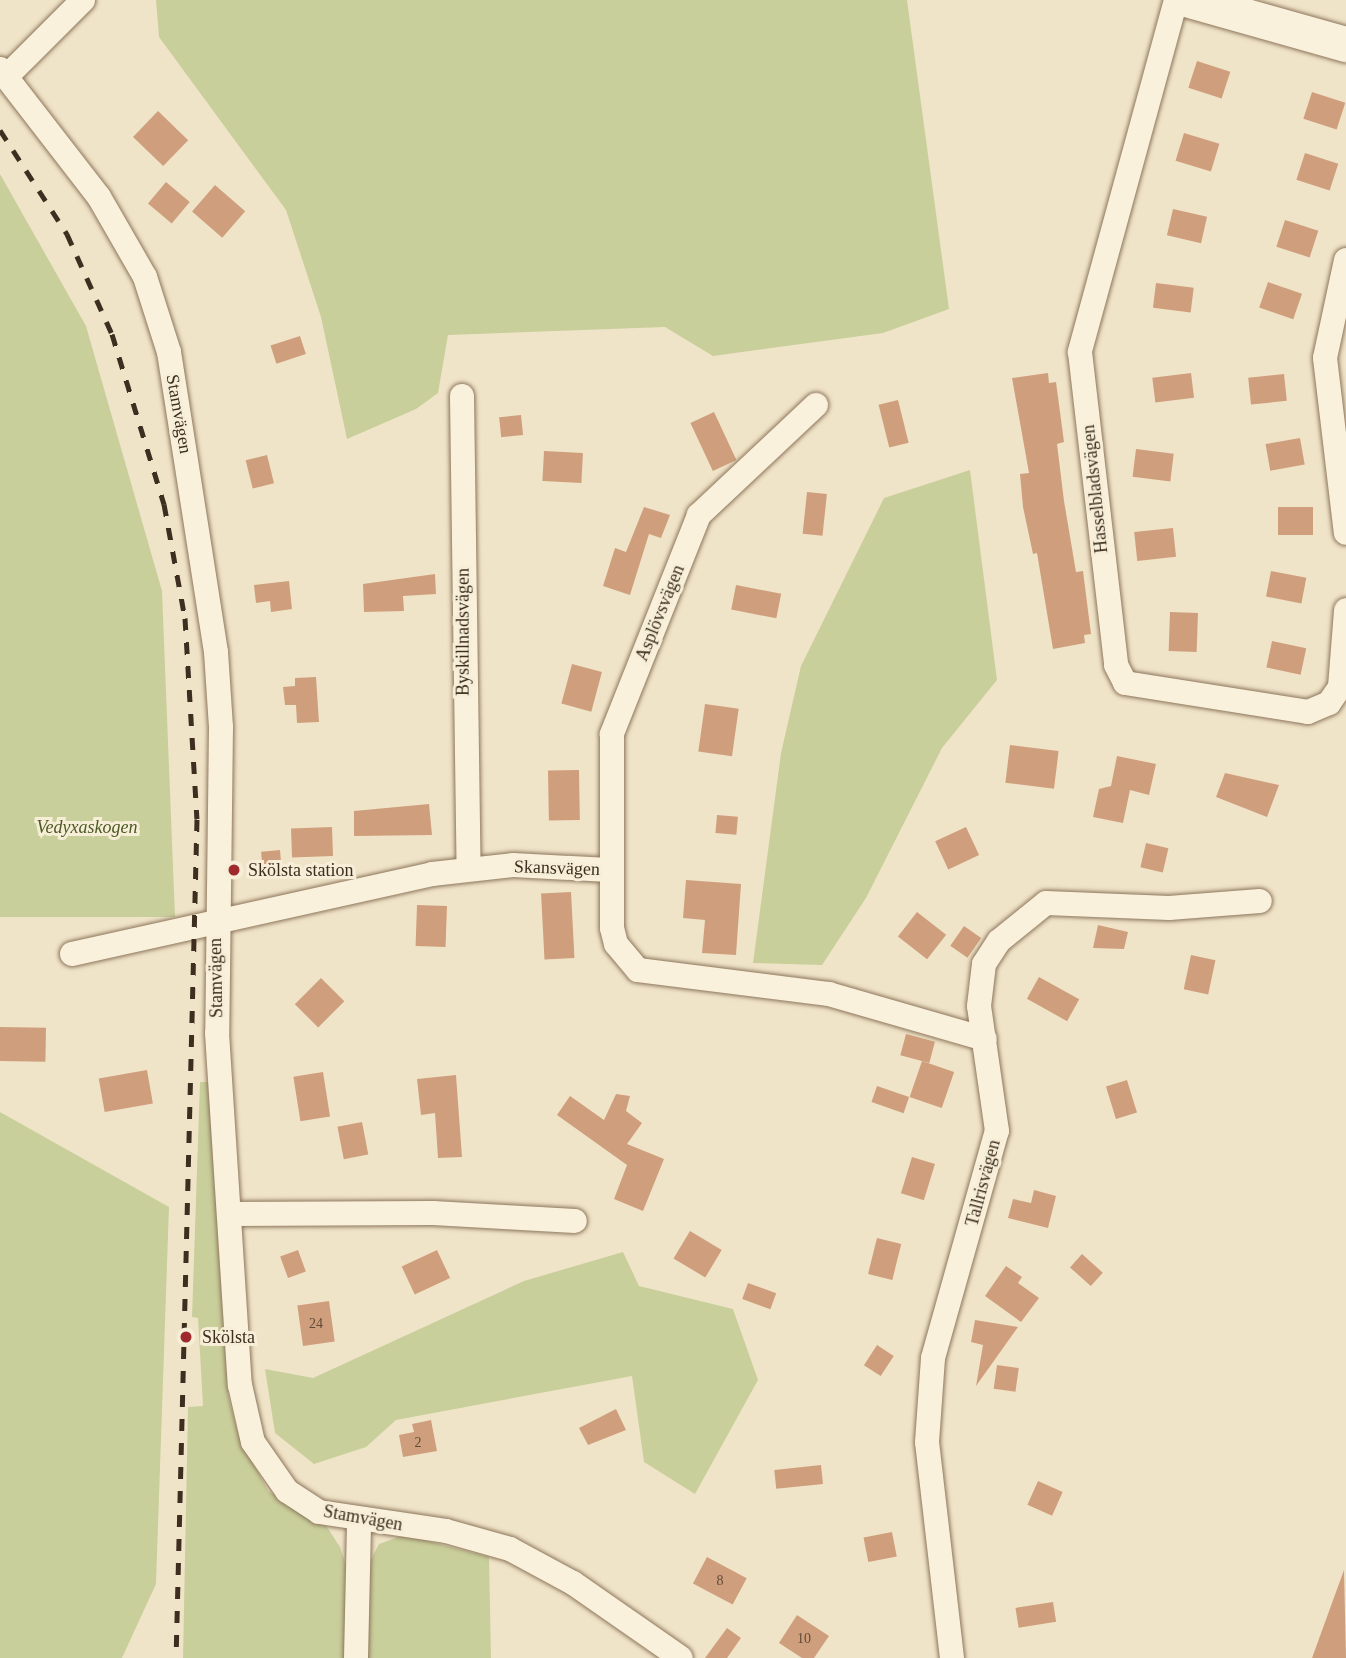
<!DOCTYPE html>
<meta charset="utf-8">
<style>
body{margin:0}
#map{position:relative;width:1346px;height:1658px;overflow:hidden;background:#f0e4c8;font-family:Georgia,serif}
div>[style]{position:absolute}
.green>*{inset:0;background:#c9cf9b}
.building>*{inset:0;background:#cf9f7d;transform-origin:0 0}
.roads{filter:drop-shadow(0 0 2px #8d765c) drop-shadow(0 0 2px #8d765c)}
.street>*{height:24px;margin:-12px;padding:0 12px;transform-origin:12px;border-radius:12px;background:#faf1dc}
.secondary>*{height:35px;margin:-17.5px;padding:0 17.5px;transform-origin:17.5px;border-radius:17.5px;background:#faf1dc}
.rail>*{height:5px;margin-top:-2.5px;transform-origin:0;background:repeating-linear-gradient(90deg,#3d2e20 0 12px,transparent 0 24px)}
.dots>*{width:19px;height:19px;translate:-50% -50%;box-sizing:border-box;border:4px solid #f7eed8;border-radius:50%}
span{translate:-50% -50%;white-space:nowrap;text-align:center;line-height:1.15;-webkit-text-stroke:6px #f7eed8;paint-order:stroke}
.number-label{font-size:14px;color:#624a37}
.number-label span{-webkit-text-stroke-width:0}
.street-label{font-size:18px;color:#3d2e20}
.park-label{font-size:18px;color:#4d5a26;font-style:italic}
.poi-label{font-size:18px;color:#3d2e20}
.left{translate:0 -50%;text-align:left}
</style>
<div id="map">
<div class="green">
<div style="clip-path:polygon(156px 0,907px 0,949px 309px,883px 333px,713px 356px,665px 327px,448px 335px,438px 393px,416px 409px,347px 439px,321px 317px,286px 210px,159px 37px)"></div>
<div style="clip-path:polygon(0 174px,86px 326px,162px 591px,175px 917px,0 917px)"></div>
<div style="clip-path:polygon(970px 470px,997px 680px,942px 748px,866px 898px,822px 965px,753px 963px,781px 753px,801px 666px,884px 498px)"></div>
<div style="clip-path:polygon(200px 1082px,214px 1082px,228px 1395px,238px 1434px,268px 1491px,327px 1527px,340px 1547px,348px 1571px,348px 1658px,183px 1658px,188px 1407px,203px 1406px,198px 1318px,192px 1317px)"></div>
<div style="clip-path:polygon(0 1112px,169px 1207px,156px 1584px,122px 1658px,0 1658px)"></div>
<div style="clip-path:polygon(623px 1252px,639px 1286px,733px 1309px,758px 1380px,695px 1494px,644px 1462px,632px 1376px,396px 1420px,366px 1447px,314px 1464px,275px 1433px,265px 1369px,313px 1378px,524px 1281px)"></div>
<div style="clip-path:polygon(404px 1535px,489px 1557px,491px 1658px,362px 1658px,364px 1573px,379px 1544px)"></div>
</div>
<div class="building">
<div style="left:1197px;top:61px;width:35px;height:28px;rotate:18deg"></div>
<div style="left:1312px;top:92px;width:35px;height:28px;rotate:18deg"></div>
<div style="left:158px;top:111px;width:42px;height:36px;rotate:44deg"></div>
<div style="left:1184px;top:133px;width:37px;height:29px;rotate:17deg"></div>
<div style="left:1305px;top:153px;width:35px;height:28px;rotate:18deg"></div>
<div style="left:166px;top:182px;width:31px;height:28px;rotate:40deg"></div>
<div style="left:215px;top:185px;width:40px;height:35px;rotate:41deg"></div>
<div style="left:1173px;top:209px;width:35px;height:27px;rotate:13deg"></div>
<div style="left:1285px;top:220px;width:35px;height:28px;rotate:18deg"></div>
<div style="left:1268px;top:282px;width:36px;height:27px;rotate:19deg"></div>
<div style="left:1156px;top:283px;width:38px;height:25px;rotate:7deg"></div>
<div style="left:300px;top:336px;width:19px;height:31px;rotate:72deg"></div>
<div style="clip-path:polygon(1048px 373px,1049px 383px,1056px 382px,1064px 442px,1057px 444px,1064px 501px,1076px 572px,1083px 571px,1091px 634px,1084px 635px,1085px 643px,1053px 649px,1037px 553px,1033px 554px,1023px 507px,1020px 474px,1029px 473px,1012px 378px)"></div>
<div style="left:1191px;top:373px;width:25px;height:39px;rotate:83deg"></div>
<div style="left:1284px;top:374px;width:27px;height:36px;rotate:84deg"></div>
<div style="left:898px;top:400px;width:44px;height:20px;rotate:76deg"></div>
<div style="left:714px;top:412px;width:53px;height:26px;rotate:65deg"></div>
<div style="left:521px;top:415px;width:20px;height:22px;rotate:84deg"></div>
<div style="left:1300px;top:438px;width:27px;height:35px;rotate:80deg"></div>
<div style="left:1136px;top:449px;width:38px;height:28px;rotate:7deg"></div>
<div style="left:544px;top:451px;width:39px;height:30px;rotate:3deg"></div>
<div style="left:267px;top:455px;width:29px;height:22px;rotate:76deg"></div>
<div style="left:807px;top:492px;width:20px;height:42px;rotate:6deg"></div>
<div style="clip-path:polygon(644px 507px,670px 515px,661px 538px,649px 534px,630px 595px,603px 586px,615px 548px,626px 552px)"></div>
<div style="left:1278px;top:507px;width:35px;height:28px"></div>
<div style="left:1173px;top:528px;width:29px;height:39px;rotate:84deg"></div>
<div style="left:1271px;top:571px;width:36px;height:26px;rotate:11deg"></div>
<div style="clip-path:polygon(435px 574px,436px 594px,403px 596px,404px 611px,364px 612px,363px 584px)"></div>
<div style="clip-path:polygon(289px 581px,292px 609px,271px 612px,270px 601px,256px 603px,254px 585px)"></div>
<div style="left:736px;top:585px;width:46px;height:25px;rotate:11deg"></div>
<div style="left:1170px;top:612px;width:28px;height:39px;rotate:2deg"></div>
<div style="left:1272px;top:641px;width:35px;height:27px;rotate:12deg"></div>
<div style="left:572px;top:664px;width:31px;height:41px;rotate:15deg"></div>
<div style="clip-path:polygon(316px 677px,319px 722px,297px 723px,296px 705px,285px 705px,283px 687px,295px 686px,295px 678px)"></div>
<div style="left:705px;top:704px;width:34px;height:48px;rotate:8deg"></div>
<div style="left:1010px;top:745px;width:49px;height:38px;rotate:7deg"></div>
<div style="clip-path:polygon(1117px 756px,1156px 764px,1149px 795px,1130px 790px,1123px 823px,1093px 817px,1099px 789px,1111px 786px)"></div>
<div style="left:579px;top:770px;width:50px;height:31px;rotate:89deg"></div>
<div style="clip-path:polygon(1225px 773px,1279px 785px,1267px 817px,1216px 797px)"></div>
<div style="clip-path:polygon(429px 804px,432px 835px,354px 836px,354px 811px)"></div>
<div style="left:717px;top:815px;width:21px;height:18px;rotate:5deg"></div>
<div style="left:332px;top:827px;width:29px;height:41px;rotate:88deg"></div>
<div style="left:966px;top:827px;width:31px;height:34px;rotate:65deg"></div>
<div style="left:1146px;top:843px;width:23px;height:25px;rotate:13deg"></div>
<div style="left:280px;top:850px;width:25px;height:19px;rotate:85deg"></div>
<div style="clip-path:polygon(686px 880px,741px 884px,736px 955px,702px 953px,705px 920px,683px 918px)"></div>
<div style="left:571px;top:892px;width:66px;height:30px;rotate:87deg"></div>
<div style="left:417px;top:905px;width:30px;height:41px;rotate:2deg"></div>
<div style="left:917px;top:912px;width:37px;height:31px;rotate:38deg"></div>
<div style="clip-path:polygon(1098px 925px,1128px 932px,1124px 949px,1093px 948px)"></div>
<div style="left:964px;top:926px;width:21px;height:24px;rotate:35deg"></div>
<div style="left:1191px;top:955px;width:25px;height:35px;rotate:12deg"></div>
<div style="left:1039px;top:977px;width:46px;height:25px;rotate:29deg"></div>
<div style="left:321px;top:978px;width:33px;height:37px;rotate:45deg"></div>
<div style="left:0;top:1027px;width:46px;height:34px;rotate:1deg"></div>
<div style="left:906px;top:1034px;width:30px;height:22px;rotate:15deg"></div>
<div style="left:922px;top:1061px;width:34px;height:38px;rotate:19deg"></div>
<div style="left:147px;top:1070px;width:34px;height:49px;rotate:80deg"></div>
<div style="left:323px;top:1072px;width:45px;height:30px;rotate:81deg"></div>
<div style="clip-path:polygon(456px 1075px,462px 1157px,438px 1158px,435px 1113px,421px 1115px,417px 1079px)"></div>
<div style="left:1127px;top:1080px;width:34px;height:22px;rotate:73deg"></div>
<div style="left:877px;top:1086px;width:34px;height:17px;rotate:19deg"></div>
<div style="clip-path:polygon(616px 1094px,630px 1096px,626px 1111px,642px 1123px,627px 1144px,664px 1159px,643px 1211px,614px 1199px,627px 1165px,557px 1115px,570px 1096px,604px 1120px)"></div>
<div style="left:362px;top:1122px;width:33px;height:25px;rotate:79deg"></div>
<div style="left:912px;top:1157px;width:24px;height:38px;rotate:17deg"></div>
<div style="clip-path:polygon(1034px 1190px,1056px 1196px,1048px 1228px,1008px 1218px,1013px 1199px,1031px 1203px)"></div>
<div style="left:690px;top:1231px;width:37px;height:32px;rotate:31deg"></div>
<div style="left:877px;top:1238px;width:25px;height:37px;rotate:14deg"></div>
<div style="left:298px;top:1250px;width:23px;height:19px;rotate:70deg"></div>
<div style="left:437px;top:1250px;width:31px;height:39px;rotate:65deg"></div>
<div style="left:1082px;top:1254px;width:28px;height:18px;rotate:42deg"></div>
<div style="clip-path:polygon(1006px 1266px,1022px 1277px,1018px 1283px,1039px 1298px,1021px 1322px,985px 1296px)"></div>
<div style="left:748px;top:1283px;width:30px;height:17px;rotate:20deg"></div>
<div style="left:329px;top:1301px;width:41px;height:32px;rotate:82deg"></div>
<div style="clip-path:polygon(975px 1320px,1018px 1327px,976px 1386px,983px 1345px,971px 1342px)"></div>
<div style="left:877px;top:1345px;width:20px;height:24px;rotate:33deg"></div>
<div style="left:997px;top:1365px;width:22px;height:24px;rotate:8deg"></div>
<div style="clip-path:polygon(616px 1409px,626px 1430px,588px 1445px,579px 1428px)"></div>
<div style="clip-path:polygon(431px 1420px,437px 1451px,403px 1457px,399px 1435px,414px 1432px,412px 1424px)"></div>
<div style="left:821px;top:1465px;width:19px;height:47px;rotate:84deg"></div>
<div style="left:1038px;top:1481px;width:27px;height:26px;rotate:24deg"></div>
<div style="left:892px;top:1532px;width:25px;height:29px;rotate:79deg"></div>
<div style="left:707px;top:1557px;width:45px;height:30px;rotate:28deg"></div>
<div style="clip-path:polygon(1344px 1570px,1346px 1658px,1312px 1658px)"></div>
<div style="left:1053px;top:1602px;width:20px;height:38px;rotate:81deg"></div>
<div style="clip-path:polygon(797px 1615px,829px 1636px,814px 1658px,802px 1658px,779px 1643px)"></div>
<div style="clip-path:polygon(727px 1628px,741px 1638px,727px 1658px,705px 1658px)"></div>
</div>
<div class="roads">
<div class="street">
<div style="left:1176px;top:0;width:365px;rotate:105.3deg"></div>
<div style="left:1080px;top:352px;width:315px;rotate:83.4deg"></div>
<div style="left:1116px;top:665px;width:20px;rotate:63deg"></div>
<div style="left:1125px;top:683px;width:185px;rotate:9deg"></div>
<div style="left:1308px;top:712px;width:23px;rotate:-23deg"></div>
<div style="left:1329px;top:703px;width:19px;rotate:-55deg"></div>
<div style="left:1340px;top:687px;width:77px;rotate:-85.5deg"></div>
<div style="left:0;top:69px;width:162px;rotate:52.3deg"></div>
<div style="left:99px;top:197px;width:92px;rotate:60.1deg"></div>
<div style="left:145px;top:277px;width:79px;rotate:72.3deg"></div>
<div style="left:169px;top:352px;width:304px;rotate:81.1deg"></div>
<div style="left:216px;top:652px;width:75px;rotate:86.2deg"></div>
<div style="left:221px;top:727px;width:306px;rotate:90.7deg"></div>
<div style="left:217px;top:1033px;width:353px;rotate:86.3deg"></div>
<div style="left:240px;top:1385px;width:58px;rotate:77.2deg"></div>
<div style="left:253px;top:1442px;width:60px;rotate:55.2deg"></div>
<div style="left:287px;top:1491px;width:38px;rotate:33deg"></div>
<div style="left:319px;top:1512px;width:128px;rotate:8.5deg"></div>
<div style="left:446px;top:1531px;width:66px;rotate:15.7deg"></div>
<div style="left:510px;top:1549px;width:72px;rotate:28.4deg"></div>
<div style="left:573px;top:1583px;width:131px;rotate:34.8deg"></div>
<div style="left:6px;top:77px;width:109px;rotate:-45deg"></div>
<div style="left:1346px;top:260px;width:100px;rotate:102.1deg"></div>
<div style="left:1325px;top:358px;width:176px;rotate:83.2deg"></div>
<div style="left:462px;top:396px;width:472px;rotate:89.2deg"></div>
<div style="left:816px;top:405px;width:161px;rotate:136.8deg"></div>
<div style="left:699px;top:515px;width:236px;rotate:111.7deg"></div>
<div style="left:612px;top:734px;width:194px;rotate:90deg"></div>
<div style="left:612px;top:928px;width:16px;rotate:76deg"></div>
<div style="left:616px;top:944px;width:34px;rotate:50deg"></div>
<div style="left:638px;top:970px;width:193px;rotate:7.2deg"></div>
<div style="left:829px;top:994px;width:162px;rotate:16.1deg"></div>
<div style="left:72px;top:954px;width:369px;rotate:-12.5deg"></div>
<div style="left:432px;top:874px;width:81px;rotate:-6.3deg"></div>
<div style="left:513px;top:865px;width:96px;rotate:3deg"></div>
<div style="left:229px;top:1214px;width:204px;rotate:-0.3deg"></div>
<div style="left:433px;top:1213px;width:142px;rotate:3.2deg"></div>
<div style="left:356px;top:1658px;width:137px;rotate:-88.7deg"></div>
<div style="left:952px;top:1658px;width:217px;rotate:-96.6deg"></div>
<div style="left:927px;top:1442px;width:84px;rotate:-85.9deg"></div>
<div style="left:933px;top:1358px;width:236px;rotate:-74.3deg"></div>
<div style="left:997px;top:1131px;width:126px;rotate:-98.2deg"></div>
<div style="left:979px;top:1006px;width:42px;rotate:-83.2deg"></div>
<div style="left:984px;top:964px;width:27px;rotate:-57deg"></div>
<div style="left:999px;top:941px;width:60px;rotate:-39deg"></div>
<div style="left:1046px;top:903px;width:123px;rotate:2.3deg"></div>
<div style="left:1169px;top:908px;width:91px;rotate:-4.4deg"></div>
</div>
<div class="secondary">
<div style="left:1189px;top:0;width:163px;rotate:15.7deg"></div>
</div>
</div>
<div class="rail">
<div style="left:0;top:130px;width:124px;rotate:57.2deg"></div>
<div style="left:67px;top:234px;width:110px;rotate:65.8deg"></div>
<div style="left:112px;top:334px;width:178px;rotate:73deg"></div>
<div style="left:164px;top:504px;width:116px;rotate:79.6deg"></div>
<div style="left:185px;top:618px;width:201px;rotate:86.6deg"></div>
<div style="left:197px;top:819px;width:839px;rotate:91.43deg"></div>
</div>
<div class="dots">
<div style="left:234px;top:870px;background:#9e2a2b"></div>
<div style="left:186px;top:1337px;background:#9e2a2b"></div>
</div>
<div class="number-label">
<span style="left:316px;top:1324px">24</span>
<span style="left:418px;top:1443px">2</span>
<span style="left:720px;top:1581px">8</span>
<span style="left:804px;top:1639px">10</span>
</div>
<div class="street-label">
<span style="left:179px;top:414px;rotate:80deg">Stamvägen</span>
<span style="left:1095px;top:489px;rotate:-96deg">Hasselbladsvägen</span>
<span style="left:660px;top:613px;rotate:-68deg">Asplövsvägen</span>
<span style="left:463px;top:632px;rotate:-90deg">Byskillnadsvägen</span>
<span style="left:557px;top:868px;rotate:2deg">Skansvägen</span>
<span style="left:216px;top:978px;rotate:-91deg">Stamvägen</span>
<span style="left:983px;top:1183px;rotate:-75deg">Tallrisvägen</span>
<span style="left:363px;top:1518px;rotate:10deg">Stamvägen</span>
</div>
<div class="park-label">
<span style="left:87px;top:827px">Vedyxaskogen</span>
</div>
<div class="poi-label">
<span class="left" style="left:248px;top:870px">Skölsta station</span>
<span class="left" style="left:202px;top:1337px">Skölsta</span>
</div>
</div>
